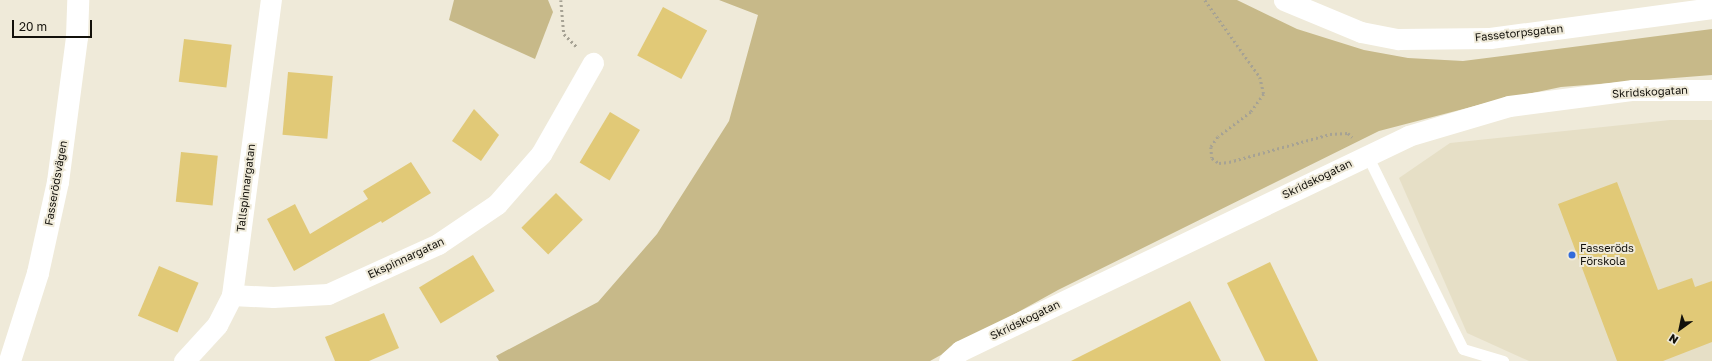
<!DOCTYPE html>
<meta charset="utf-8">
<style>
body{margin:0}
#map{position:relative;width:1712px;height:361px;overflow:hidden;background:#efead9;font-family:"Golos Text",sans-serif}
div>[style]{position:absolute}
.built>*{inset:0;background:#e6dfc6}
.green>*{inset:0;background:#c7b989}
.building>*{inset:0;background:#e1c977;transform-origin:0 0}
.path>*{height:2.5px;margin-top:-1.25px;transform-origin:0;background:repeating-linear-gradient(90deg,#a6a294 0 2px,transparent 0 5px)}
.service>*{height:11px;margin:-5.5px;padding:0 5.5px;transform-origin:5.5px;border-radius:5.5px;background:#fff}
.minor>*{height:21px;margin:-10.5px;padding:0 10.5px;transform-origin:10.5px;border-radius:10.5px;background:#fff}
.tertiary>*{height:22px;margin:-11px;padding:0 11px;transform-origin:11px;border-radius:11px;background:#fff}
.dots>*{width:11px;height:11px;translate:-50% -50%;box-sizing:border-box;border:2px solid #efead9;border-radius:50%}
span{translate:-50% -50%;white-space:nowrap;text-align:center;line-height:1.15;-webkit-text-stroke:4px #efead9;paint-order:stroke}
.street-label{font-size:11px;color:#13110b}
.poi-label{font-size:11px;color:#13110b}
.left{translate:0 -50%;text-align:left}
.north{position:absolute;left:1660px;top:309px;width:40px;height:40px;-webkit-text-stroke:3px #efead9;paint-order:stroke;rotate:213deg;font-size:11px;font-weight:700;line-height:16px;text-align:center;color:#13110b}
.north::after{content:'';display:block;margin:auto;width:14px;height:18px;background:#13110b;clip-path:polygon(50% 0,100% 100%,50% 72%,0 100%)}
.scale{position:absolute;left:12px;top:20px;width:80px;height:18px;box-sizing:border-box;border:2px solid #13110b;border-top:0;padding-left:5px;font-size:12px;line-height:14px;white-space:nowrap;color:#13110b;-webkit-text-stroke:3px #efead9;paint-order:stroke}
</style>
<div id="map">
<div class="built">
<div style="clip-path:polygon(1670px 120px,1712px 120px,1712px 361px,1529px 361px,1467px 333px,1399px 178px,1450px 143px)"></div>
</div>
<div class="green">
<div style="clip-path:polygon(454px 0,548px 0,553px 12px,535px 59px,449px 20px)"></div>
<div style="clip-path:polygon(719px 0,1237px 0,1297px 29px,1364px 50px,1408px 58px,1463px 61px,1712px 29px,1712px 75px,1561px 87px,1494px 101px,1379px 131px,1058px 290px,930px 361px,499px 361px,496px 356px,598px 302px,657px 234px,729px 121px,758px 15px)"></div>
</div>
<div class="building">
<div style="left:663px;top:7px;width:50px;height:55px;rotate:28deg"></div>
<div style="left:184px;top:39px;width:48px;height:43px;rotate:7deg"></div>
<div style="left:288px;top:72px;width:45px;height:63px;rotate:5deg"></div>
<div style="clip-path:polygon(474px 109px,499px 135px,481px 161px,452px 141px)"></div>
<div style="left:610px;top:112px;width:35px;height:59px;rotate:31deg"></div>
<div style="left:181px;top:152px;width:37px;height:50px;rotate:6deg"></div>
<div style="clip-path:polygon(411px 162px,431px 193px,382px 223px,381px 221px,294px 271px,267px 219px,295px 204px,310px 234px,368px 199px,363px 191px)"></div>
<div style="clip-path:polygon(1617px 182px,1658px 290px,1692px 278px,1695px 287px,1712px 281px,1712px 342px,1663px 361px,1617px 361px,1558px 204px)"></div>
<div style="left:556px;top:193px;width:38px;height:49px;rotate:45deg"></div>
<div style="left:473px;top:255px;width:42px;height:63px;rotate:59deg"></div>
<div style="clip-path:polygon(1270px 262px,1318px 361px,1265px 361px,1227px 283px)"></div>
<div style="left:159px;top:266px;width:43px;height:54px;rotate:23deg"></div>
<div style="clip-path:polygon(1190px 301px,1221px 361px,1071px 361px)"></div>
<div style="clip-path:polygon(384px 313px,399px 348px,369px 361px,335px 361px,325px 337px)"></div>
</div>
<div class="path">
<div style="left:561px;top:0;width:34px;rotate:85deg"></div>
<div style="left:564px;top:34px;width:18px;rotate:45deg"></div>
<div style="left:1205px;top:0;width:95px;rotate:54.5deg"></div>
<div style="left:1260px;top:77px;width:17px;rotate:77deg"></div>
<div style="left:1264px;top:94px;width:22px;rotate:126deg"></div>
<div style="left:1251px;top:112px;width:41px;rotate:142.9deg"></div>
<div style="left:1218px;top:137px;width:12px;rotate:125deg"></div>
<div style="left:1211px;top:147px;width:11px;rotate:85deg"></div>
<div style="left:1212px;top:158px;width:9px;rotate:36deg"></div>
<div style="left:1219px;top:163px;width:10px;rotate:-6deg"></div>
<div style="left:1229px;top:162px;width:105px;rotate:-15.5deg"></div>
<div style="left:1330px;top:134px;width:18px;rotate:-3deg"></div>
<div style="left:1348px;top:133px;width:6px;rotate:45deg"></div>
</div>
<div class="service">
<div style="left:1367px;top:155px;width:216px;rotate:63.7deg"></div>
<div style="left:1463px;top:349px;width:42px;rotate:16.7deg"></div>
</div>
<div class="minor">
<div style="left:1284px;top:0;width:83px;rotate:22.6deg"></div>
<div style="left:1361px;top:32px;width:38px;rotate:11deg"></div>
<div style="left:1398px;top:39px;width:92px;rotate:-0.6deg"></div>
<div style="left:1490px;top:38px;width:224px;rotate:-7.7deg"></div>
<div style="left:232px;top:295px;width:41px;rotate:2.8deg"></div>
<div style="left:273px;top:297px;width:55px;rotate:-3.1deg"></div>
<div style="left:328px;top:294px;width:121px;rotate:-24.4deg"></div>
<div style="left:438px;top:244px;width:71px;rotate:-34.1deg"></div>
<div style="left:497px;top:204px;width:67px;rotate:-48.7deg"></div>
<div style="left:541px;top:154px;width:105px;rotate:-60.3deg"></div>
<div style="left:184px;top:361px;width:49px;rotate:-47.5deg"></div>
<div style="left:217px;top:325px;width:34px;rotate:-63deg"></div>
<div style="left:232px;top:295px;width:298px;rotate:-82.5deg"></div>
<div style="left:949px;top:361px;width:15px;rotate:-42deg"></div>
<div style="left:960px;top:351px;width:497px;rotate:-25.6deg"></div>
<div style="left:1408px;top:136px;width:105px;rotate:-16.5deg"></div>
<div style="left:1509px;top:106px;width:125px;rotate:-7.4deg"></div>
<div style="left:1633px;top:90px;width:79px"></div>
</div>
<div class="tertiary">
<div style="left:10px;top:361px;width:92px;rotate:-72.3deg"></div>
<div style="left:38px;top:273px;width:93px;rotate:-77.6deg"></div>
<div style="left:58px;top:182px;width:146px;rotate:-82.5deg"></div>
<div style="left:77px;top:37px;width:37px;rotate:-88deg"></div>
</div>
<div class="dots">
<div style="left:1572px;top:255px;background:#326bda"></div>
</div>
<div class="street-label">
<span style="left:1519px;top:33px;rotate:-6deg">Fassetorpsgatan</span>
<span style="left:1650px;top:92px;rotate:-3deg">Skridskogatan</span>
<span style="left:1317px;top:179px;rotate:-26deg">Skridskogatan</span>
<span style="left:56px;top:183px;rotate:-80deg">Fasserödsvägen</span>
<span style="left:246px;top:188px;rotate:-83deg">Tallspinnargatan</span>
<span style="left:406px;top:258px;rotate:-25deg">Ekspinnargatan</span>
<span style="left:1025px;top:320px;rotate:-26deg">Skridskogatan</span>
</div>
<div class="poi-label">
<span class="left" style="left:1580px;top:255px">Fasseröds<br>Förskola</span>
</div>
<div class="north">N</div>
<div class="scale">20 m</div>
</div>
